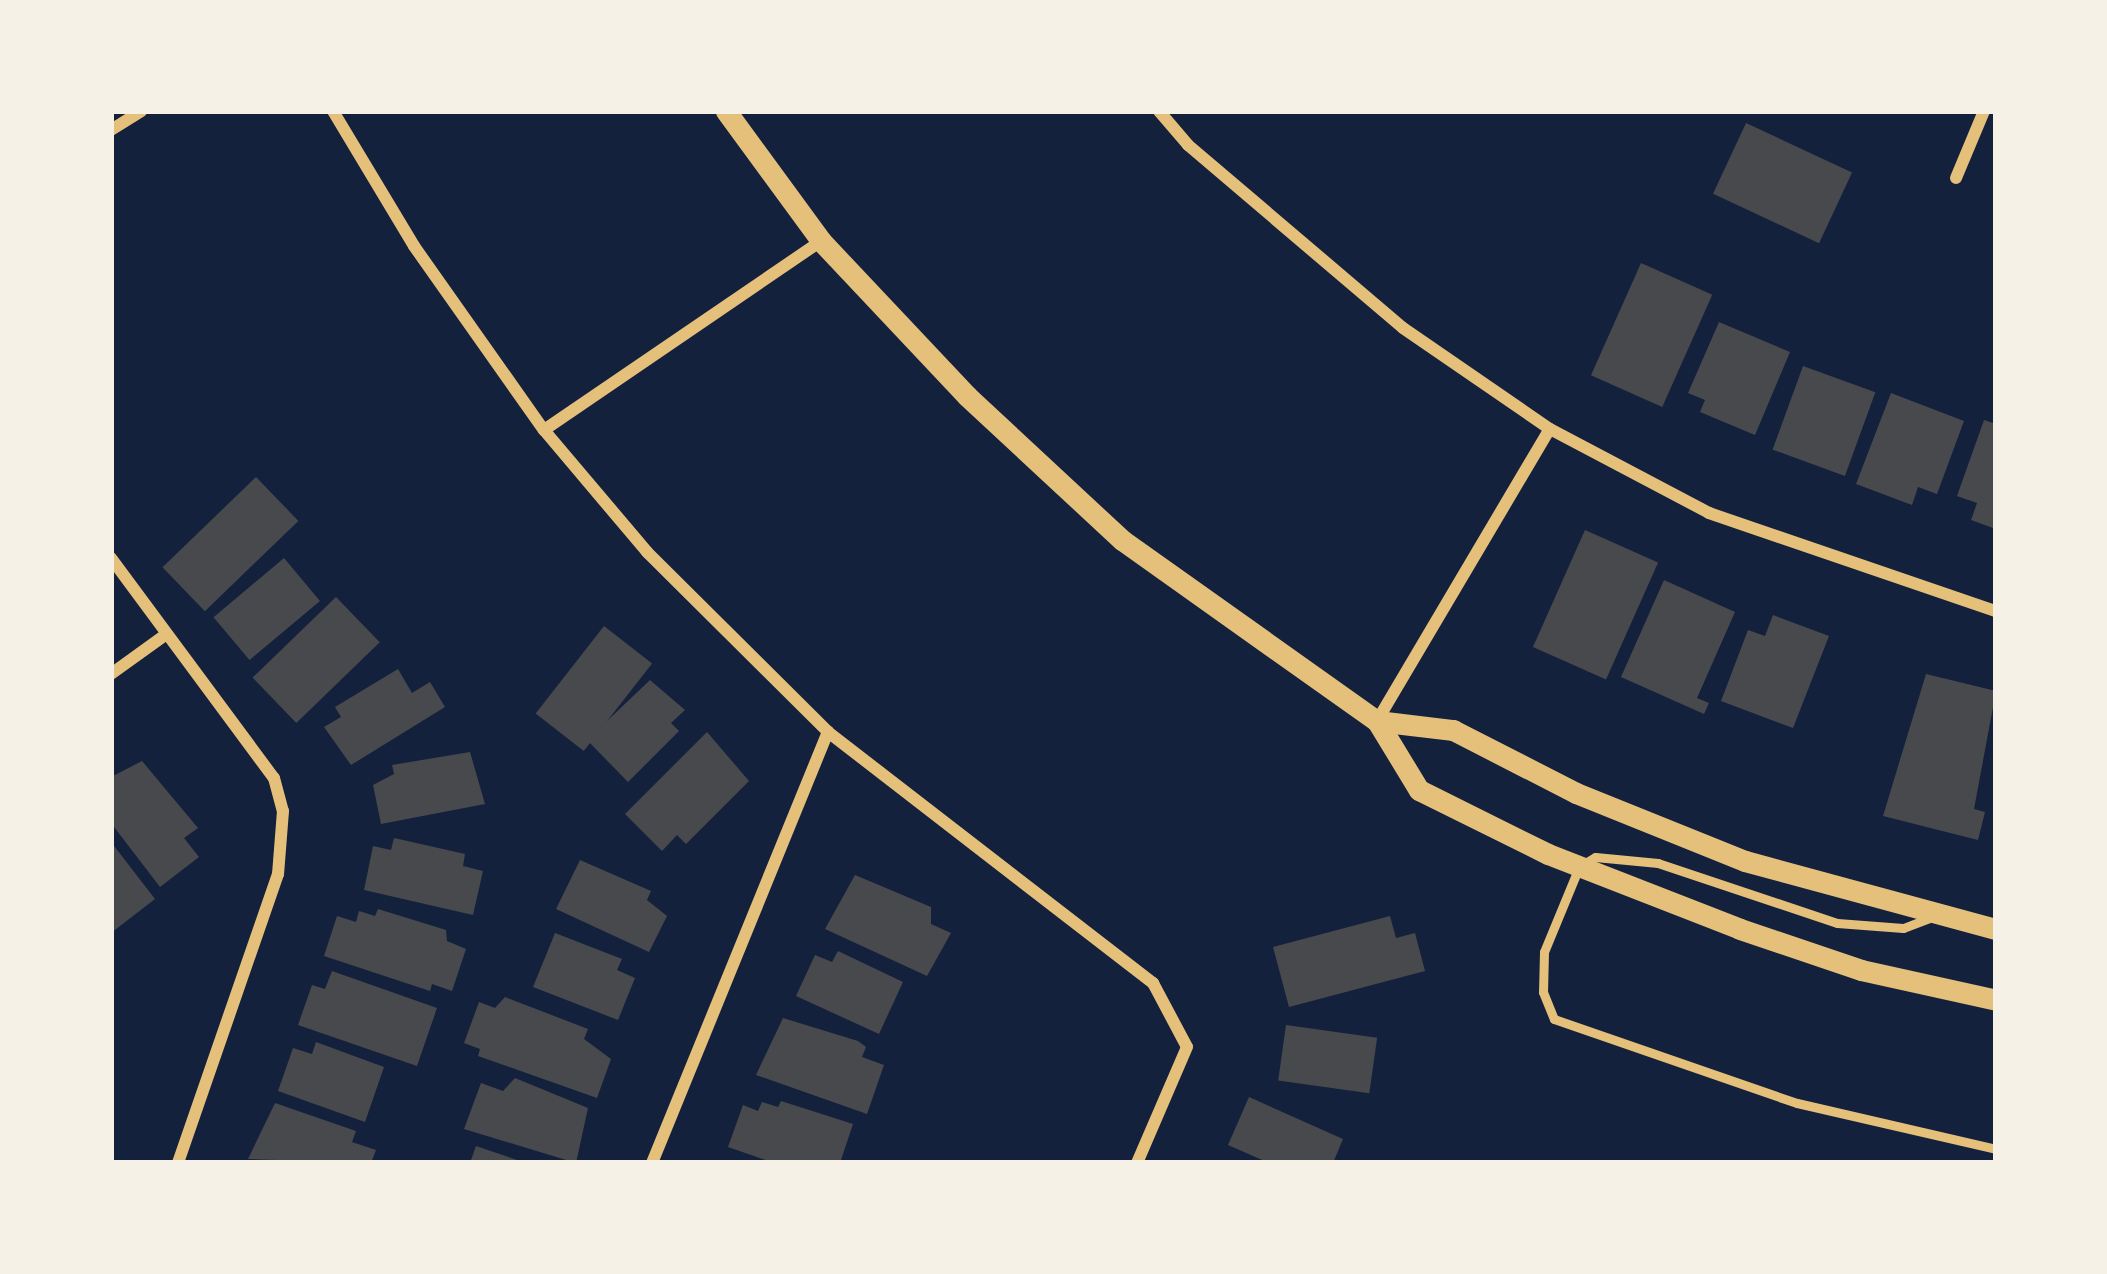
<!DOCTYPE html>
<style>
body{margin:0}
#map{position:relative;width:2107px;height:1274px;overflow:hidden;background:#14213d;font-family:"Work Sans",sans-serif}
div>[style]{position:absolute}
.building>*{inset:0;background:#48494c;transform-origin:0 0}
.service>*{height:9px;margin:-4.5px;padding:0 4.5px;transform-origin:4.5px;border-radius:4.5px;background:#e5c07b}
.minor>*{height:12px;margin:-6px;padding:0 6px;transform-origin:6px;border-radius:6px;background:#e5c07b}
.tertiary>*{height:21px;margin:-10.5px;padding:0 10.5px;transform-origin:10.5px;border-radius:10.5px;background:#e5c07b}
span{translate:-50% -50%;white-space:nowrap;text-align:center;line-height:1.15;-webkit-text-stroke:12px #f6f1e7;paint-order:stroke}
.frame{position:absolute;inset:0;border:114px solid #f6f1e7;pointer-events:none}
</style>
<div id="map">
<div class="building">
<div style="left:1746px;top:123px;width:117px;height:78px;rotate:25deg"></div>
<div style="left:1641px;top:263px;width:78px;height:123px;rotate:24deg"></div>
<div style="clip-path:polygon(1719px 322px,1790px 352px,1755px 435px,1700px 412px,1705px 400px,1688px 393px)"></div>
<div style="left:1803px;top:366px;width:77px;height:89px;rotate:20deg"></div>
<div style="clip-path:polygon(1891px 393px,1964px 421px,1937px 494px,1918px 487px,1912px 505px,1856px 484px)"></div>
<div style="clip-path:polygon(1984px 420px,1996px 424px,1993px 528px,1971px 520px,1977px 503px,1957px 496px)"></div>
<div style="left:256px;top:477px;width:61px;height:130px;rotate:46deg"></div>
<div style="left:1585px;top:530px;width:80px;height:128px;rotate:24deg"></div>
<div style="left:284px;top:558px;width:56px;height:92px;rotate:50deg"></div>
<div style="clip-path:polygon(1664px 580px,1735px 612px,1697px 698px,1709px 703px,1704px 714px,1621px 677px)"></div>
<div style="left:336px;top:597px;width:63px;height:116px;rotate:46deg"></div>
<div style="clip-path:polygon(1773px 615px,1829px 636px,1793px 728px,1721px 701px,1748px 630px,1765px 636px)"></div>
<div style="left:604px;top:626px;width:61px;height:111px;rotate:38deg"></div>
<div style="clip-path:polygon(398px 669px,412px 693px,430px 682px,445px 707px,351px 765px,324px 727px,341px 717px,335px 707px)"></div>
<div style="clip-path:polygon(1926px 674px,1996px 691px,1974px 809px,1985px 812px,1978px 840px,1883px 816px)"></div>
<div style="clip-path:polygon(650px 680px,685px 710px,671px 723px,679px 731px,628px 782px,587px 740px)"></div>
<div style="clip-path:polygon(707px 732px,749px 781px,686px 844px,677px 835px,662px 851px,625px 814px)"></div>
<div style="clip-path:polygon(470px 752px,485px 804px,381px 824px,373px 785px,394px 774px,392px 765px)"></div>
<div style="clip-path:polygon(142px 761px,198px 828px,184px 838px,199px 857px,160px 887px,111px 823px,111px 777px)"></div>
<div style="clip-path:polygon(394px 838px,465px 854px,463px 866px,483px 871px,473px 915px,364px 890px,373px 846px,391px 850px)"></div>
<div style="clip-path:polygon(111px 842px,155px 899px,111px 933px)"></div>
<div style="clip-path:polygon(580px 860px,651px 891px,647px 900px,667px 916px,649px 952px,556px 909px)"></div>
<div style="clip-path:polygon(855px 875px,931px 907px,931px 924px,951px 933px,927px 976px,825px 929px)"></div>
<div style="clip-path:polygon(378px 909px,446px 930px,447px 941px,466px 949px,452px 991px,432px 984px,430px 991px,324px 956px,337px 916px,356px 922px,359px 911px,375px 916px)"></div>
<div style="clip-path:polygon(1390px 916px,1396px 938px,1415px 933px,1425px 971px,1289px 1007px,1273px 947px)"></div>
<div style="clip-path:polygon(555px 933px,622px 959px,617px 970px,635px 978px,618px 1020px,533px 987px)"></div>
<div style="clip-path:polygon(838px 951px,903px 982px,879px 1034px,796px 996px,815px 955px,832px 962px)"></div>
<div style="clip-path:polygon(332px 971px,437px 1008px,417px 1066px,298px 1025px,312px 985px,325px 989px)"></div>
<div style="clip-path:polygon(505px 997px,588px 1029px,584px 1039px,611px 1059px,597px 1098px,478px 1056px,480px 1049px,464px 1043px,479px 1002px,495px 1008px)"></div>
<div style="clip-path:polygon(783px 1018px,858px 1041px,866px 1047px,862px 1057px,884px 1065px,867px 1114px,756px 1075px)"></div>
<div style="left:1286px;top:1025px;width:92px;height:56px;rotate:8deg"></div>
<div style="clip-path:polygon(316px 1042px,384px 1067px,365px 1122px,278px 1091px,293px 1048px,312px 1054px)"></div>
<div style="clip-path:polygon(515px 1078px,588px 1108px,576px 1163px,464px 1129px,481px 1083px,503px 1091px)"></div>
<div style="clip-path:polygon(1249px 1097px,1343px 1139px,1333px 1163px,1269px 1163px,1228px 1145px)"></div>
<div style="clip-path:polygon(781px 1101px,853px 1124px,840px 1163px,774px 1163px,728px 1147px,743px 1105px,758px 1111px,762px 1102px,778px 1107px)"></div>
<div style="clip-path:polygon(275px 1103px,356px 1131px,352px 1142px,376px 1150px,371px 1163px,248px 1159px)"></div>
<div style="clip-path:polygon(476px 1146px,523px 1162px,523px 1163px,470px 1163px)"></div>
</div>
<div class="service">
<div style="left:1932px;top:917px;width:31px;rotate:159deg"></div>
<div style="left:1903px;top:928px;width:66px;rotate:-175.7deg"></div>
<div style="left:1837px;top:923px;width:189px;rotate:-161.5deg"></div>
<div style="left:1658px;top:863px;width:63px;rotate:-174.6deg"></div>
<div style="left:1595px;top:857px;width:19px;rotate:148deg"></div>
<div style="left:1579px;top:867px;width:92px;rotate:112.4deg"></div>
<div style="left:1544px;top:952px;width:40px;rotate:91.4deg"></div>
<div style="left:1543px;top:992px;width:29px;rotate:68deg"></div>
<div style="left:1554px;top:1019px;width:257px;rotate:19.1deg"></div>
<div style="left:1797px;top:1103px;width:204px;rotate:13deg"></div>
</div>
<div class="minor">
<div style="left:333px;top:111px;width:157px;rotate:59deg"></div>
<div style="left:414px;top:246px;width:225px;rotate:54.8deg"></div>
<div style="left:544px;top:430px;width:160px;rotate:49.8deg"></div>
<div style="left:647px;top:552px;width:255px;rotate:44.8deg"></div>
<div style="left:828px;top:732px;width:411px;rotate:37.7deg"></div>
<div style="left:1153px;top:983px;width:72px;rotate:62deg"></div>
<div style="left:1187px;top:1047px;width:126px;rotate:113.3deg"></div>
<div style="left:1159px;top:111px;width:45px;rotate:49.5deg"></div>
<div style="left:1188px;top:145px;width:282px;rotate:40.4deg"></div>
<div style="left:1403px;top:328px;width:178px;rotate:34.5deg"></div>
<div style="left:1550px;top:429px;width:180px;rotate:27.8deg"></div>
<div style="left:1709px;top:513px;width:303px;rotate:18.9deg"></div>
<div style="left:111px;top:130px;width:36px;rotate:-32deg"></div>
<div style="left:1956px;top:178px;width:73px;rotate:-67.3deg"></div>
<div style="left:544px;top:430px;width:335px;rotate:-34.3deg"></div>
<div style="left:111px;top:558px;width:274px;rotate:53.5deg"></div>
<div style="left:274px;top:778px;width:34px;rotate:75deg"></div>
<div style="left:283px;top:811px;width:63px;rotate:94.5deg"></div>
<div style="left:278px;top:874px;width:306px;rotate:109.1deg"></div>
<div style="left:111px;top:674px;width:67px;rotate:-35.8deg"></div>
<div style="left:1377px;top:721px;width:339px;rotate:-59.4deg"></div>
<div style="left:652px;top:1163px;width:466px;rotate:-67.8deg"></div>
</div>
<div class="tertiary">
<div style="left:726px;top:111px;width:161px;rotate:53.8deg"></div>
<div style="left:821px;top:241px;width:213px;rotate:46.7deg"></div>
<div style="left:967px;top:396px;width:212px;rotate:42.9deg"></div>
<div style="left:1122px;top:540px;width:313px;rotate:35.4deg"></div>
<div style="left:1377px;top:721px;width:81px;rotate:58.7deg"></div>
<div style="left:1419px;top:790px;width:144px;rotate:26.4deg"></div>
<div style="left:1548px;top:854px;width:206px;rotate:21.3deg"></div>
<div style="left:1740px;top:929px;width:128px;rotate:18.7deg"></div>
<div style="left:1861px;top:970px;width:138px;rotate:12.5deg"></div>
<div style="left:1377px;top:721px;width:77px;rotate:6.8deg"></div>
<div style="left:1453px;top:730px;width:138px;rotate:27.1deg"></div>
<div style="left:1576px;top:793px;width:182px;rotate:21.9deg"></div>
<div style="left:1745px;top:861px;width:260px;rotate:15.2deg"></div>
</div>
<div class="frame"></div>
</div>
